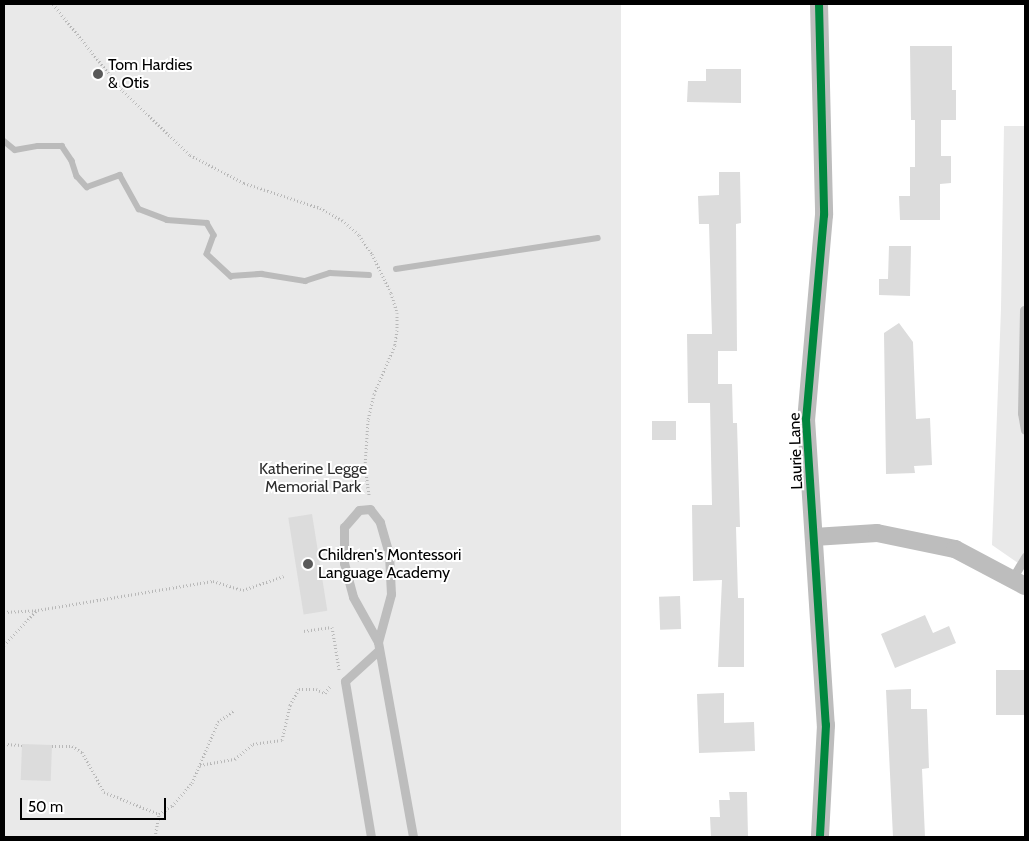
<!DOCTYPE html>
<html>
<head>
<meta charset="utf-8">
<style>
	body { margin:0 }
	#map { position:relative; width:1029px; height:841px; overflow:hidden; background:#fff; font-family:Cabin,sans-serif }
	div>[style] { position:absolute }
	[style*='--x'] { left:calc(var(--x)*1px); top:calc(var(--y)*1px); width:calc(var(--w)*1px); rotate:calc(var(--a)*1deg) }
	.green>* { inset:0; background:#e9e9e9; transform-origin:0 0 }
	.stream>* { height:5.5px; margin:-2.75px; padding:0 2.75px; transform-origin:2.75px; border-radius:2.75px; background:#bbb }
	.building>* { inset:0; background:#dcdcdc; transform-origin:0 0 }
	.path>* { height:3px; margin-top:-1.5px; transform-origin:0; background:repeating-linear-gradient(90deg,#b8b8b8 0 1px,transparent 0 3.5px) }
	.service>* { height:9px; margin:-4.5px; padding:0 4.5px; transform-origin:4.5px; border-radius:4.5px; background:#bdbdbd }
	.minor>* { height:18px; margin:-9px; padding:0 9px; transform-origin:9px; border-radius:9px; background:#bdbdbd }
	.cycleway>* { height:8px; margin:-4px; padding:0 4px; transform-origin:4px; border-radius:4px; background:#00873e }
	.dots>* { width:14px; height:14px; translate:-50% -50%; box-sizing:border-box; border:2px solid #fff; border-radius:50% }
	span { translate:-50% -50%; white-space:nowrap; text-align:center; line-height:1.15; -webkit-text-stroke:4px #fff; paint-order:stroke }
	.poi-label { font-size:16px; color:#000 }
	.left { translate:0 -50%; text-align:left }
	.street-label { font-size:16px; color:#000 }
	.park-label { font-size:16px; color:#2e2e2e }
	.frame { position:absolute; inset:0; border:5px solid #000; pointer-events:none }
	.scale { position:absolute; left:20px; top:798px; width:146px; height:22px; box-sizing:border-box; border:2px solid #000; border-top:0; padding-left:6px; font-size:15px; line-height:18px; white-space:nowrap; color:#000; -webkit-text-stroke:4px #fff; paint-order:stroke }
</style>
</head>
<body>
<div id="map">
	<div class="green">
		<div style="left:4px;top:4px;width:617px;height:833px"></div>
		<div style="clip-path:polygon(1004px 126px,1025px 126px,1025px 568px,992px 545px,1001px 309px)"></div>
	</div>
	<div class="stream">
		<div style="--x:4;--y:141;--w:14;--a:39"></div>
		<div style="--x:15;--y:150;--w:23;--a:-10"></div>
		<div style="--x:38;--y:146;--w:24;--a:0"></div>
		<div style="--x:62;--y:146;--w:18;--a:56"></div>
		<div style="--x:72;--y:161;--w:16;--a:72"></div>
		<div style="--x:77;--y:176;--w:15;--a:48"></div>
		<div style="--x:87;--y:187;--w:35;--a:-20"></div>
		<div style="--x:120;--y:175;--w:39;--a:61"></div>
		<div style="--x:139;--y:209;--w:30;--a:21"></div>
		<div style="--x:167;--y:220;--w:40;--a:4.3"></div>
		<div style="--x:207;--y:223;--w:14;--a:60"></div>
		<div style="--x:214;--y:235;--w:20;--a:110"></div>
		<div style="--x:207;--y:254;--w:33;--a:43"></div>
		<div style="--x:231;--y:276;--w:31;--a:-4"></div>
		<div style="--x:262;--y:274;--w:44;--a:9.2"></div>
		<div style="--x:305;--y:281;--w:26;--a:-18"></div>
		<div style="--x:330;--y:273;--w:39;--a:3"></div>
		<div style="--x:396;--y:269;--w:204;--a:-8.7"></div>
	</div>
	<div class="building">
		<div style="clip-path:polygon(910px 46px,952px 46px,952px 90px,956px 90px,956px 120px,941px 120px,941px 156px,951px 156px,951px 183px,940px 184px,940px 220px,900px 220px,899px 196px,910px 196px,910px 167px,915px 167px,915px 120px,911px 120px)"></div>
		<div style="clip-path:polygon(706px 69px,741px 69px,741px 103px,687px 102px,688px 81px,706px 81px)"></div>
		<div style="clip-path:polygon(719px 172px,740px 172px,741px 223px,736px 224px,737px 351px,718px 351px,718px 384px,732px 384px,733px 423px,737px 423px,740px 527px,736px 527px,738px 598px,744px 598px,744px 667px,718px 667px,722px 580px,693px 581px,692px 505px,712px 505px,710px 403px,688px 403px,687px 334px,712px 334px,709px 224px,699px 224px,698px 196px,719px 195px)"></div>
		<div style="clip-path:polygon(889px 246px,911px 246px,910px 296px,879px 295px,879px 279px,888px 279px)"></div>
		<div style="clip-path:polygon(899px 323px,913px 342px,916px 419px,930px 418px,932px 465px,914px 466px,915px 473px,886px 474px,884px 333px)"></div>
		<div style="left:652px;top:421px;width:24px;height:19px"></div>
		<div style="left:312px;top:514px;width:98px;height:24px;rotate:81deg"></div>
		<div style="left:680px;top:596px;width:33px;height:21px;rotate:88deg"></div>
		<div style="clip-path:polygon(925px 615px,933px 633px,949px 626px,956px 643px,895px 668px,881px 634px)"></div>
		<div style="left:1025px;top:670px;width:45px;height:29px;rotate:90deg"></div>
		<div style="clip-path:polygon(911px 689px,911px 709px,927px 709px,929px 768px,922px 769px,925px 837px,893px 837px,886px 690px)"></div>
		<div style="clip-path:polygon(724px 693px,724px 723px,754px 722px,755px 751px,699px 753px,697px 694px)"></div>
		<div style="left:22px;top:744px;width:30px;height:36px;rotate:2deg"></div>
		<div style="clip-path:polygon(729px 792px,747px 792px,748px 837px,711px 837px,710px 817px,720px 817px,719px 800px,730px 800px)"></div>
	</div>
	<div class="path">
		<div style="--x:53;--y:4;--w:112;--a:51.2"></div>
		<div style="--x:123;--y:91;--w:93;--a:43.7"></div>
		<div style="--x:190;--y:155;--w:61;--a:27.4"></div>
		<div style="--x:244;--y:183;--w:80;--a:18.2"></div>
		<div style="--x:320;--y:208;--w:25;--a:29"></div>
		<div style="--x:342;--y:220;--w:23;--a:41"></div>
		<div style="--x:359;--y:235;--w:23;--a:56"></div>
		<div style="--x:372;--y:254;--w:43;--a:64"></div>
		<div style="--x:391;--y:293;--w:21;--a:73"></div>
		<div style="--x:397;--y:313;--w:17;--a:90"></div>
		<div style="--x:397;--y:330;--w:15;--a:98"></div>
		<div style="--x:395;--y:345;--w:53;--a:113.2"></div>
		<div style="--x:374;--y:394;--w:27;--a:103"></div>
		<div style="--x:368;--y:420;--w:46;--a:93.7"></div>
		<div style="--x:365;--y:466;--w:30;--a:82"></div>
		<div style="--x:358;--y:560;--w:18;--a:-9"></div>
		<div style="--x:4;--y:612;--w:34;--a:-3"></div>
		<div style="--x:38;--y:610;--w:177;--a:-9.4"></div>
		<div style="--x:213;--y:581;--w:31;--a:17"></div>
		<div style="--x:243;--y:590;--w:43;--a:-18.9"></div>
		<div style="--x:304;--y:631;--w:28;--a:-8"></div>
		<div style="--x:332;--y:627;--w:43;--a:80.5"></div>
		<div style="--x:4;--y:645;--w:48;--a:-46.7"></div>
		<div style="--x:4;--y:744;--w:18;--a:3"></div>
		<div style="--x:52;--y:746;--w:20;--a:0"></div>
		<div style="--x:72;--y:746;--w:12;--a:31"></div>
		<div style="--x:82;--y:752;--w:46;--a:61.2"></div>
		<div style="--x:104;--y:792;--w:59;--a:21.8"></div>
		<div style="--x:200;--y:765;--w:36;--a:-10"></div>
		<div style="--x:235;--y:759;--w:23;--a:-40"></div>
		<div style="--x:253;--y:744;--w:29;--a:-8"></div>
		<div style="--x:282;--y:740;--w:36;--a:-77"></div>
		<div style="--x:290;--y:705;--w:18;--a:-61"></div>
		<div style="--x:299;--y:689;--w:17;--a:0"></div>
		<div style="--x:316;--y:689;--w:10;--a:24"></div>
		<div style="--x:325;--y:693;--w:10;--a:-53"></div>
		<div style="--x:155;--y:837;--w:23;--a:-80"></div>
		<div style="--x:159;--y:814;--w:15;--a:-32"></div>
		<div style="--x:172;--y:806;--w:30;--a:-49"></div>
		<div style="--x:192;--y:783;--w:66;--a:-66.9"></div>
		<div style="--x:218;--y:722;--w:19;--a:-36"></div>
	</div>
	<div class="service">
		<div style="--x:1024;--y:310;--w:103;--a:91.1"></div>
		<div style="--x:1022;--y:413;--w:17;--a:80"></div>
		<div style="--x:1012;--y:579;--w:26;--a:-59"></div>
		<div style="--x:378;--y:642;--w:50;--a:-74.8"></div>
		<div style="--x:391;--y:594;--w:40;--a:-92.9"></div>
		<div style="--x:389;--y:554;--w:33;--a:-106"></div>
		<div style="--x:380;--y:522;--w:16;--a:-128"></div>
		<div style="--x:370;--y:509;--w:11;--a:175"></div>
		<div style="--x:359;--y:510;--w:23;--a:131"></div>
		<div style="--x:344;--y:527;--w:36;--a:90"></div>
		<div style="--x:344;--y:563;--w:35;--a:75"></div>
		<div style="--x:353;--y:597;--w:51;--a:60.9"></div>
		<div style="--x:378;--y:642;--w:198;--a:79.8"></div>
		<div style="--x:371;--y:837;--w:158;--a:-99.5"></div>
		<div style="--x:345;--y:681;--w:46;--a:-42.4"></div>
	</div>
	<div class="minor">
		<div style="--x:819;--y:4;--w:211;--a:88.6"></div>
		<div style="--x:824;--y:215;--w:205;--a:95"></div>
		<div style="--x:806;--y:419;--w:307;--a:86.3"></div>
		<div style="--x:826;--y:725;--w:112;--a:93.1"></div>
		<div style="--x:814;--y:537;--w:63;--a:-3.6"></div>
		<div style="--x:877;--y:533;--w:80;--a:11.6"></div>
		<div style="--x:955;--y:549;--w:79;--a:27.9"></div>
	</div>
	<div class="cycleway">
		<div style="--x:819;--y:4;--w:211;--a:88.6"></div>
		<div style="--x:824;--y:215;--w:205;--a:95"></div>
		<div style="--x:806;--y:419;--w:307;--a:86.3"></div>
		<div style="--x:826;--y:725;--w:112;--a:93.1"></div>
	</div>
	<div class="dots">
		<div style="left:98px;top:74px;background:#595959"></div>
		<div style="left:308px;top:564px;background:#595959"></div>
	</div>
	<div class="poi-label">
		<span class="left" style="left:108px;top:74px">Tom Hardies<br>&amp; Otis</span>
		<span class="left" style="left:318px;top:564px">Children's Montessori<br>Language Academy</span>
	</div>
	<div class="street-label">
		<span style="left:796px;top:451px;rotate:-92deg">Laurie Lane</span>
	</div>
	<div class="park-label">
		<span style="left:313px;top:478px">Katherine Legge<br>Memorial Park</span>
	</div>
	<div class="frame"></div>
	<div class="scale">50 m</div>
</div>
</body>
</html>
